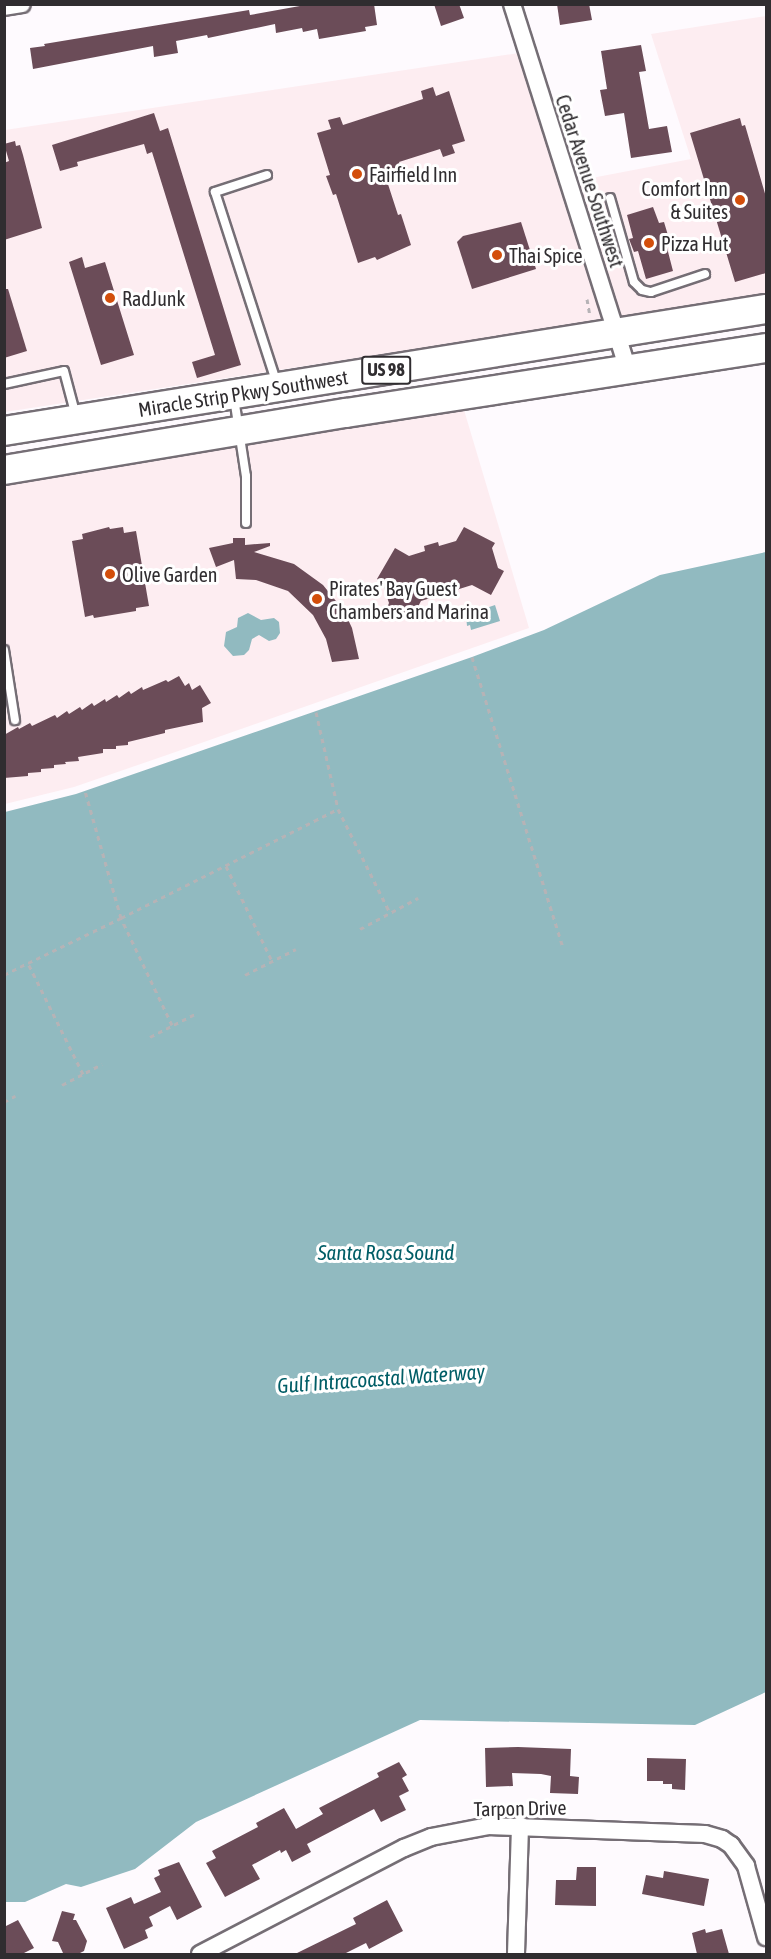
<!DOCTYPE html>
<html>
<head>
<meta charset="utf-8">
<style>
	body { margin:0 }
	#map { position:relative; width:771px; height:1959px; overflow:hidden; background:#fefafe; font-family:"Asap Condensed",sans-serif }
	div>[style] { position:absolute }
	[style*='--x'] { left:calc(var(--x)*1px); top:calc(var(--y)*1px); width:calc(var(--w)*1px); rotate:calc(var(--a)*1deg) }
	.commercial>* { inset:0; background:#fdedf1 }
	.water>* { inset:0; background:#91bac0 }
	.building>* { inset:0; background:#6b4c58 }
	.path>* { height:3px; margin-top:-1.5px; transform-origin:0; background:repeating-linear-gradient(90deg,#b6b3b6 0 4.5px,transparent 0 9px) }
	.roads { filter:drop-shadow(2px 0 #756e75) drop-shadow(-2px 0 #756e75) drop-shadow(0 2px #756e75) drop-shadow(0 -2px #756e75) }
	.service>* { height:8px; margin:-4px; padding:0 4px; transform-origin:4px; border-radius:4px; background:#fff }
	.minor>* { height:16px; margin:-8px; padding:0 8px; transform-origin:8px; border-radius:8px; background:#fff }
	.trunk>* { height:28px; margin:-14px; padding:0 14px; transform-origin:14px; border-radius:14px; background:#fff }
	.dots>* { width:16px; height:16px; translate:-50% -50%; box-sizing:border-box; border:3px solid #fff; border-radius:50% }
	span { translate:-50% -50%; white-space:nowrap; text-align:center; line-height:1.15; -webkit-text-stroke:6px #fff; paint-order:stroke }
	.shield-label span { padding:2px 4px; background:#fff; border:2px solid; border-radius:4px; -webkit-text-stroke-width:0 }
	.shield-label { font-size:18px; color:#302d30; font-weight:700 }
	.poi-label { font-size:20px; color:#302d30 }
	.left { translate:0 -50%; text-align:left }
	.right { translate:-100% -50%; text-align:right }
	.street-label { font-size:20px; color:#302d30 }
	.water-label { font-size:21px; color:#005d66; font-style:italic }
	.frame { position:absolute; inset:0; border:6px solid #302d30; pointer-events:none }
</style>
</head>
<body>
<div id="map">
	<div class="commercial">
		<div style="clip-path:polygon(766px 16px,766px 294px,620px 317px,576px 181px,691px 159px,651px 34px)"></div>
		<div style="clip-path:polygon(519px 53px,604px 320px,5px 412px,5px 130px)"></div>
		<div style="clip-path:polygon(464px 410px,529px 628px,164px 756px,74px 787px,5px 804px,5px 483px)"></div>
	</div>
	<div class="water">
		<div style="clip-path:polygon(766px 552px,766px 1692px,695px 1725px,420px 1720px,196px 1822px,135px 1869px,81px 1887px,66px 1884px,25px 1902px,5px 1902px,5px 812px,76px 794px,472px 657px,544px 630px,660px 575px)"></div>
		<div style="clip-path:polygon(495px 605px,500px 621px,471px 630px,470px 625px,467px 626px,466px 615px)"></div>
		<div style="clip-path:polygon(248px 613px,261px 620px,274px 618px,279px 622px,280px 633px,276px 639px,269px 641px,259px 635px,252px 639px,249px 650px,244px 655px,233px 656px,224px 646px,226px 632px,237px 627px,238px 618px)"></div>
	</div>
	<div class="building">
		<div style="clip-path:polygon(311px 4px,374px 4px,377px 25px,365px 27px,366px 31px,319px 39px,317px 29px,303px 32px,302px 28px,276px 33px,275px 24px,208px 38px,207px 35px,176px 41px,178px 53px,154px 57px,153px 46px,33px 69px,30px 48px,45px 46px,44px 44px,249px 10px,250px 15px)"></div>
		<div style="clip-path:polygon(434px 4px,459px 4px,464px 18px,441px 26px)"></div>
		<div style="clip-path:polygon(557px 4px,589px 4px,592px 20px,560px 25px)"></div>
		<div style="clip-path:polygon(641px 45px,646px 71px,639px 72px,649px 129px,667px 126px,672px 152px,631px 158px,624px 113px,605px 116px,600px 90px,607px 89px,601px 51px)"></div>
		<div style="clip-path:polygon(433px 87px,436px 96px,449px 91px,465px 141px,452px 145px,455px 153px,443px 157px,440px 149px,399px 162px,402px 170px,385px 175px,398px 215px,401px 214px,411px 245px,377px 260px,375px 257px,358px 263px,336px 194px,333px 195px,326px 176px,330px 175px,317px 133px,331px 129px,328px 120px,340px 117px,343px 125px,423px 99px,421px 91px)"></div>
		<div style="clip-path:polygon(154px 113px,160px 131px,168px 128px,241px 365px,197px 378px,192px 362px,215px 355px,152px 152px,147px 154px,144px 144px,77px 162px,78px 166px,60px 171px,52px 145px)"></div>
		<div style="clip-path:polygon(740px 118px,742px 126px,745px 125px,766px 197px,766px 273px,735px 282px,690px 133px)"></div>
		<div style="clip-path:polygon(15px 141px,16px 146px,20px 145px,23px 155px,42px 228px,4px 240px,4px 163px,9px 161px,4px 144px)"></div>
		<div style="clip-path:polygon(653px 207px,659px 223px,664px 222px,670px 242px,666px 244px,673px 271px,646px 279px,638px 251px,634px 252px,629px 239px,633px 238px,627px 215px)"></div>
		<div style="clip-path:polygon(521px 222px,536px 269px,472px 289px,457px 242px,463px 236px)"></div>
		<div style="clip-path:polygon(82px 257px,85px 268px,105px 262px,134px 355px,101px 365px,69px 262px)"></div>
		<div style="clip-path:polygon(4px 289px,8px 289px,27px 351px,4px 358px)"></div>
		<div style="clip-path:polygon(109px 527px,110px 529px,123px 527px,124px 533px,136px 531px,149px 606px,136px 608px,136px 611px,94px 618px,93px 615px,85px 617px,72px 541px,83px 539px,82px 534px)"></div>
		<div style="clip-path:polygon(464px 527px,495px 543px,492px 548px,498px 568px,504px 571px,491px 595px,472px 585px,421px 601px,411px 620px,387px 608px,389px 603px,382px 582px,377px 579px,395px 548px,409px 556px,425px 551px,424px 546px,438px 542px,439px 546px,456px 541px)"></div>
		<div style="clip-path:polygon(233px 538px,245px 538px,245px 545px,270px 543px,270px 546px,254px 552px,294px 564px,323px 585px,344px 611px,352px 628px,359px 659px,332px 662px,326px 639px,313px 615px,288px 591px,256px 580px,236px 579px,234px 560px,216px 567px,209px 548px,233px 543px)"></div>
		<div style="clip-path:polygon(179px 676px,185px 686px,189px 683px,192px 690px,200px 685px,211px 703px,202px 708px,203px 722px,165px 730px,165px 733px,128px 742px,128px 745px,116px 746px,116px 749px,103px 749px,103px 753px,78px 757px,79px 761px,65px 762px,66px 764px,54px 765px,54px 768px,41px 769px,41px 772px,28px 773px,28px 776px,4px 778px,4px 735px,18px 727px,19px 729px,30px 723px,32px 726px,55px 715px,57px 718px,67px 711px,69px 714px,80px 707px,82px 710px,92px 703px,94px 706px,105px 699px,106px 702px,117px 695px,119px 698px,129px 691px,131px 694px,142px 687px,143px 690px,166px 680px,168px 682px)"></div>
		<div style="clip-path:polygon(518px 1747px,571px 1749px,570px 1776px,579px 1777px,578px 1794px,550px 1793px,551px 1776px,541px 1774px,512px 1773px,513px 1786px,486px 1787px,485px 1748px)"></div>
		<div style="clip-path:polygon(647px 1758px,686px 1759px,685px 1790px,672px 1789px,672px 1784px,663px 1784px,663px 1781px,647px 1781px)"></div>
		<div style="clip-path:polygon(399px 1762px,407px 1775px,402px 1778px,409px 1791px,399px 1796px,406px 1810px,381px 1822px,374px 1809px,307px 1844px,311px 1852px,292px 1862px,286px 1850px,281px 1853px,280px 1850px,252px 1865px,260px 1879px,225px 1897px,206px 1863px,216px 1858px,212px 1851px,258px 1827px,256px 1823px,284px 1808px,296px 1829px,323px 1814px,319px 1808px,379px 1777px,377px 1773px)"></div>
		<div style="clip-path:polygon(179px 1862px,202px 1907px,177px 1920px,170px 1906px,149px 1917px,153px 1926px,145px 1930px,148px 1938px,124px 1949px,106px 1908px,131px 1897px,134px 1904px,161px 1892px,154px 1878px,160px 1875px,158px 1870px)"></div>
		<div style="clip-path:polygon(577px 1867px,596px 1867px,596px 1906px,555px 1905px,556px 1880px,576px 1880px)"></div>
		<div style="clip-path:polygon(664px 1871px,709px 1879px,704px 1906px,642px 1894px,646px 1875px,663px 1878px)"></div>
		<div style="clip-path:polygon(387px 1900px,403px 1931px,369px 1949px,366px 1943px,344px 1954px,295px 1954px,356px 1924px,353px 1918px)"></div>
		<div style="clip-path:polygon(62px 1911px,75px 1914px,73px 1920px,76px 1920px,87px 1941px,84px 1951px,78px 1954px,63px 1953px,58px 1942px,52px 1941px)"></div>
		<div style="clip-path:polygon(18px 1920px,34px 1948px,22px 1954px,4px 1954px,4px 1927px)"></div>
		<div style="clip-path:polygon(705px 1929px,706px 1933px,722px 1929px,729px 1954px,697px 1954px,692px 1933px)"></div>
	</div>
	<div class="path">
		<div style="--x:587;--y:299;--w:17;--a:80"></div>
		<div style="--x:472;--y:657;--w:302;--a:72.6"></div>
		<div style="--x:316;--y:712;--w:99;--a:77.2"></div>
		<div style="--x:338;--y:809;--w:116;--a:63.4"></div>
		<div style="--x:226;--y:866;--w:106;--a:64.2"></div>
		<div style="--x:360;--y:929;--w:66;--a:-28.1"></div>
		<div style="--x:4;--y:975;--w:27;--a:-27"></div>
		<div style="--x:245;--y:975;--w:57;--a:-27"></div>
		<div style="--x:172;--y:1025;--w:119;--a:-115.5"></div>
		<div style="--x:121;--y:918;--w:243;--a:-26.7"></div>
		<div style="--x:150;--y:1037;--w:51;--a:-27.1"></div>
		<div style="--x:83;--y:1074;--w:124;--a:-116.4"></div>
		<div style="--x:28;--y:963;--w:103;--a:-25.8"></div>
		<div style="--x:121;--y:918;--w:132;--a:-105.8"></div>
		<div style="--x:62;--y:1085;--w:45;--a:-27.7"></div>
		<div style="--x:4;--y:1102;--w:13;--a:-29"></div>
	</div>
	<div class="roads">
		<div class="service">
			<div style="--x:267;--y:175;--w:55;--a:161.9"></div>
			<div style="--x:215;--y:192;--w:202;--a:72.1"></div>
			<div style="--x:610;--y:198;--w:87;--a:74.1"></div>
			<div style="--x:634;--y:282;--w:11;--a:45"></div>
			<div style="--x:642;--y:290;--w:9;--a:13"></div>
			<div style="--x:651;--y:292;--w:57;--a:-18.4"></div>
			<div style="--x:4;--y:384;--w:61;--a:-12.2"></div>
			<div style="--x:64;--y:371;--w:47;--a:75.1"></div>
			<div style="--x:234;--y:398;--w:79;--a:81.3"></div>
			<div style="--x:246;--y:476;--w:47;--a:90"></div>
			<div style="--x:4;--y:650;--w:71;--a:81.1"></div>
		</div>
		<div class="minor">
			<div style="--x:512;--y:4;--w:384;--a:72.4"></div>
			<div style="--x:4;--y:7;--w:18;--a:-9"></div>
			<div style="--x:200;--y:1954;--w:230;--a:-27.5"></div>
			<div style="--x:404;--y:1848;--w:29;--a:-22"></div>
			<div style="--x:431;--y:1837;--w:58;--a:-10.9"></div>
			<div style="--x:488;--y:1826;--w:217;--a:2.1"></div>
			<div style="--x:705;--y:1834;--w:18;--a:16"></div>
			<div style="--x:722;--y:1839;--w:11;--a:34"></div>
			<div style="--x:731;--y:1845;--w:26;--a:54"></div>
			<div style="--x:746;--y:1866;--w:74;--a:74.3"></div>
			<div style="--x:516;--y:1954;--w:129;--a:-88.2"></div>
		</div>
		<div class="trunk">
			<div style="--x:4;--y:431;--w:772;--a:-9.1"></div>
			<div style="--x:4;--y:470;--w:347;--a:-9.5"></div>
			<div style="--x:346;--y:413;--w:425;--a:-8.8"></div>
		</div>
	</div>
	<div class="dots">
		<div style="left:357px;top:174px;background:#d34e0b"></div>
		<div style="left:740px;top:200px;background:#d34e0b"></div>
		<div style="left:649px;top:243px;background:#d34e0b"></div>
		<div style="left:497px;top:255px;background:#d34e0b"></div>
		<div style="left:110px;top:298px;background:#d34e0b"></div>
		<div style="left:110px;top:574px;background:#d34e0b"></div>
		<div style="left:317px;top:599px;background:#d34e0b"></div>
	</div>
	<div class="shield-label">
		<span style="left:386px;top:370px">US 98</span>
	</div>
	<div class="poi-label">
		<span class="left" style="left:369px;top:174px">Fairfield Inn</span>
		<span class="right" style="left:728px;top:200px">Comfort Inn<br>&amp; Suites</span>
		<span class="left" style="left:661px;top:243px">Pizza Hut</span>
		<span class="left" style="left:509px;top:255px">Thai Spice</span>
		<span class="left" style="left:122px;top:298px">RadJunk</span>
		<span class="left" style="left:122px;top:574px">Olive Garden</span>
		<span class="left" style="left:329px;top:600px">Pirates' Bay Guest<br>Chambers and Marina</span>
	</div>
	<div class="street-label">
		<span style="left:590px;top:181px;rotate:72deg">Cedar Avenue Southwest</span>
		<span style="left:243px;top:393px;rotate:-9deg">Miracle Strip Pkwy Southwest</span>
		<span style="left:520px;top:1808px;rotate:-1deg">Tarpon Drive</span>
	</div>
	<div class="water-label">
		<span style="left:386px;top:1252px">Santa Rosa Sound</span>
		<span style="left:381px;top:1378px;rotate:-4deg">Gulf Intracoastal Waterway</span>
	</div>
	<div class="frame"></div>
</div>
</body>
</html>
